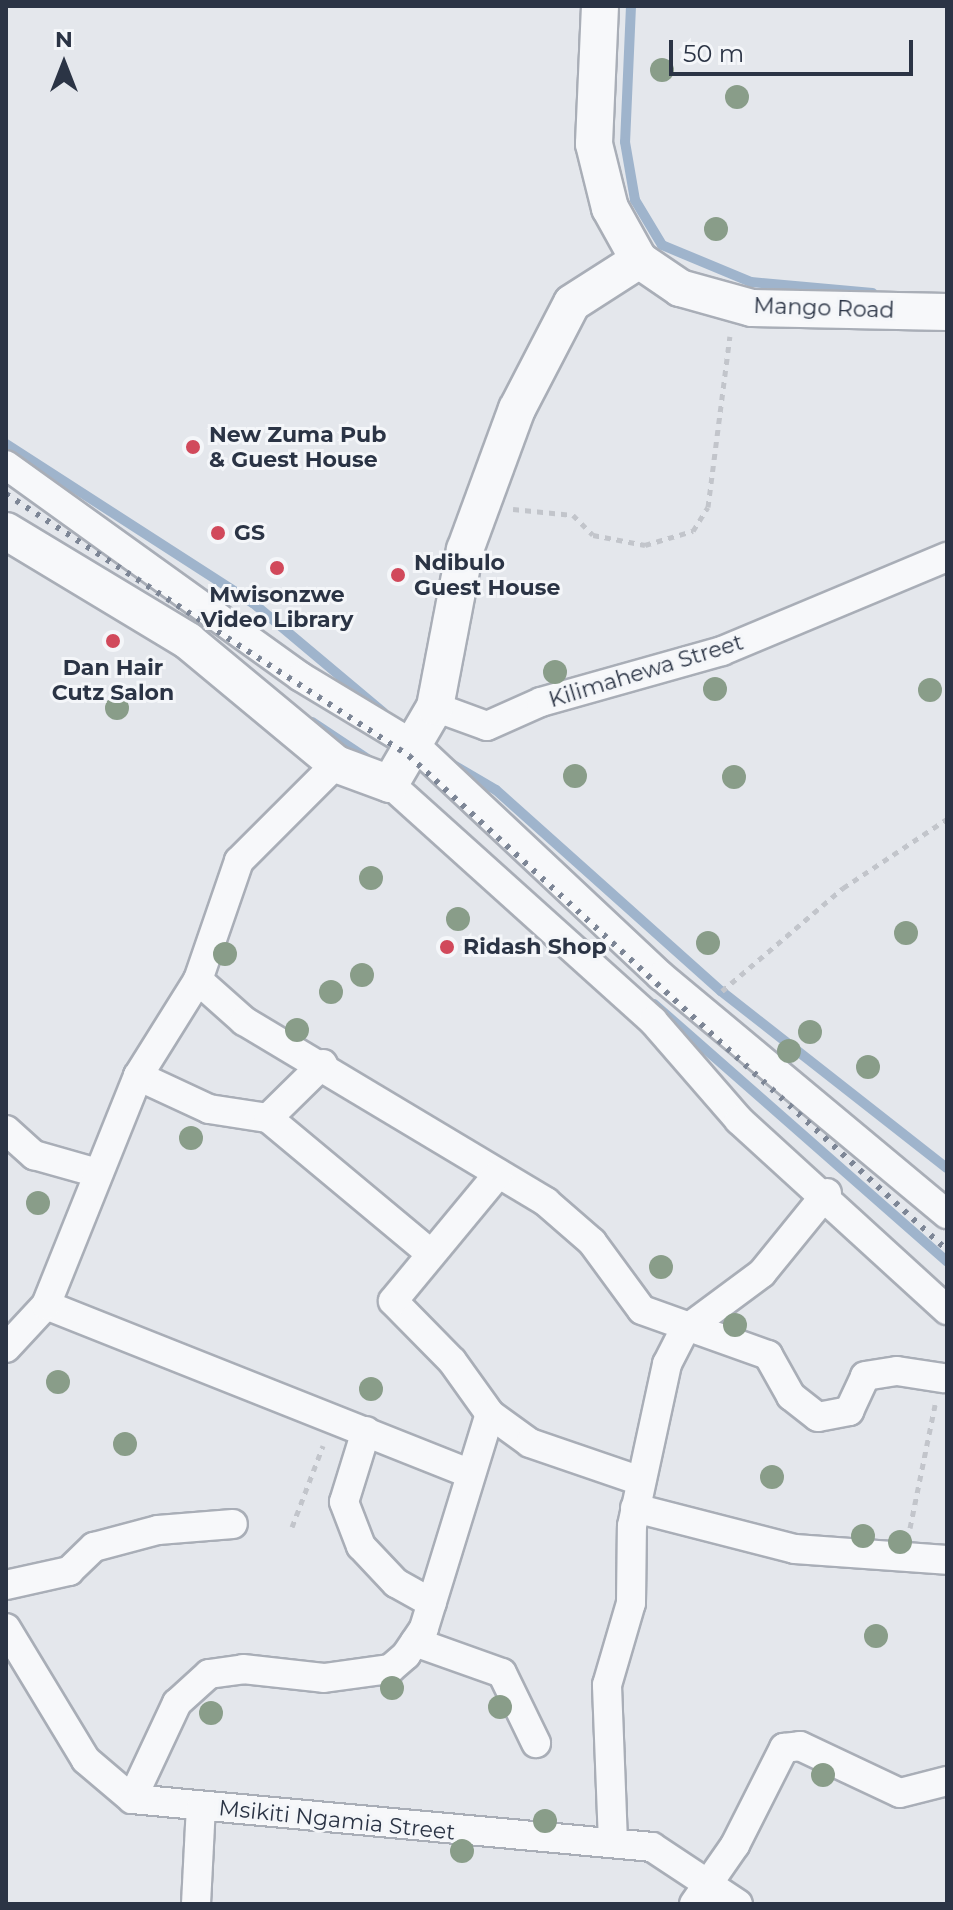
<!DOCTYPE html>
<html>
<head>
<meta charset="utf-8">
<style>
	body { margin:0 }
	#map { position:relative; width:953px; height:1910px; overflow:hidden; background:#e4e7ec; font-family:Montserrat,sans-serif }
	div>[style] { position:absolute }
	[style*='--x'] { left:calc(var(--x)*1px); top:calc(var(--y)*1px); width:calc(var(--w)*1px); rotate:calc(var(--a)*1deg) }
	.stream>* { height:10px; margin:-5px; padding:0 5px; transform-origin:5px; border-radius:5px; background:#9fb4cc }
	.path>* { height:5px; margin-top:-2.5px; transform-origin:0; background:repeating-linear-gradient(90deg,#c2c5cb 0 6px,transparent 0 12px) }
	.roads { filter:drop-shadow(2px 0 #a9aeb7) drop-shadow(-2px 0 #a9aeb7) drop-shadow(0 2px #a9aeb7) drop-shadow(0 -2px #a9aeb7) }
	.minor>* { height:28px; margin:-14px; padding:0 14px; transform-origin:14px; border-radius:14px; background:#f7f8fa }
	.tertiary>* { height:36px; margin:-18px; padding:0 18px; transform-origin:18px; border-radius:18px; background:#f7f8fa }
	.rail>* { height:6px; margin-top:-3px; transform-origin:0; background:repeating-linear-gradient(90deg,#7d8696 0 4px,transparent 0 12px) }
	.trees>* { width:24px; height:24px; margin:-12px; border-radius:50%; background:#899d89 }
	.dots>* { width:22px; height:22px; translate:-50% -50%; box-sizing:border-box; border:4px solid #f4f6f9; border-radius:50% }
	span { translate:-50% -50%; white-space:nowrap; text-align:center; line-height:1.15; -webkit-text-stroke:6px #f4f6f9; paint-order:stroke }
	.street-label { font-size:22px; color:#2b3445 }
	.poi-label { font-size:22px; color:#2b3445; font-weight:700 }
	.left { translate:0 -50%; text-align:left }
	.frame { position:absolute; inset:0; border:8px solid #2b3445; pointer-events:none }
	.north { position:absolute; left:24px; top:24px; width:80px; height:80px; -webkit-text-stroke:6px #f4f6f9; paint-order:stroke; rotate:0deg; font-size:22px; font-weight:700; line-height:32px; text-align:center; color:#2b3445 }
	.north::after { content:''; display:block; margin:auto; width:28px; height:36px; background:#2b3445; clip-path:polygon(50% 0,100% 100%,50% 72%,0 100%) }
	.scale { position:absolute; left:669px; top:40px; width:244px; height:36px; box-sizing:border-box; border:4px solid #2b3445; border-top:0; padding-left:10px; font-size:24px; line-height:28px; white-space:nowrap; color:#2b3445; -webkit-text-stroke:6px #f4f6f9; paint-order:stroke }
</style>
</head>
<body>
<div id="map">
	<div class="stream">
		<div style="--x:631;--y:6;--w:136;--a:92.5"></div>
		<div style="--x:625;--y:142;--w:59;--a:80.2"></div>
		<div style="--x:635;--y:200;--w:52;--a:59"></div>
		<div style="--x:662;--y:245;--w:96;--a:22.6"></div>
		<div style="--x:751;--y:282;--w:122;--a:5.2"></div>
		<div style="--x:6;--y:444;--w:294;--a:32.8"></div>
		<div style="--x:253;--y:603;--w:170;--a:40"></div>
		<div style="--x:312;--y:722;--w:69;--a:33.7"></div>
		<div style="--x:450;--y:763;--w:53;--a:30.4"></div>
		<div style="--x:496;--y:790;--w:302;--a:41.8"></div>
		<div style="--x:721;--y:991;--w:287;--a:38.1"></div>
		<div style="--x:654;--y:1004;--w:390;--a:41.3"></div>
	</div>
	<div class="path">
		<div style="--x:513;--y:509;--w:60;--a:5.7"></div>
		<div style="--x:573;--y:515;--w:28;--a:45"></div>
		<div style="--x:593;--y:535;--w:53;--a:10.9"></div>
		<div style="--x:645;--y:545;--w:50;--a:-16.3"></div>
		<div style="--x:693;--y:531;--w:28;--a:-58"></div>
		<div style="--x:708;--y:507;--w:172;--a:-82.7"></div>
		<div style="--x:722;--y:991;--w:159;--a:-40.4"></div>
		<div style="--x:843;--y:888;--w:125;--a:-33.6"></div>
		<div style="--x:292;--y:1527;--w:87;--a:-69.1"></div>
		<div style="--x:910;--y:1528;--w:126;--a:-78.5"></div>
	</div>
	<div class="roads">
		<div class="minor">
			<div style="--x:6;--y:465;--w:363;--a:35.7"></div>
			<div style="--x:301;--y:677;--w:135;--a:31.1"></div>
			<div style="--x:417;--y:747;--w:335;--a:43.2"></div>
			<div style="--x:661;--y:976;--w:372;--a:39.8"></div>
			<div style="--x:435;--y:707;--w:55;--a:20.1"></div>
			<div style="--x:487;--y:726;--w:59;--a:-24"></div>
			<div style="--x:541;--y:702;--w:188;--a:-15.7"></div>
			<div style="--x:722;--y:651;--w:244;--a:-22.7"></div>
			<div style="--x:390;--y:784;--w:354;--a:42"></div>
			<div style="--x:653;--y:1021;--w:131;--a:49"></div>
			<div style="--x:739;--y:1120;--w:282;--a:42.4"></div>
			<div style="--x:198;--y:980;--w:62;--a:41.7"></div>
			<div style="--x:244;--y:1021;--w:352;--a:30.9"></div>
			<div style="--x:546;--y:1202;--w:61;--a:41"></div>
			<div style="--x:592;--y:1242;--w:84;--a:53.7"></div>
			<div style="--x:642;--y:1310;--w:134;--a:19.7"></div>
			<div style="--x:768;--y:1355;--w:47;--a:60.7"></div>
			<div style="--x:791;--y:1396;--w:34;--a:38"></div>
			<div style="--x:818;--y:1417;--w:32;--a:-11"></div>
			<div style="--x:849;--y:1411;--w:38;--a:-65"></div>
			<div style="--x:865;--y:1376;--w:32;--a:-9"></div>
			<div style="--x:897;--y:1371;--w:47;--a:8.7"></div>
			<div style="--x:138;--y:1076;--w:78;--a:24.9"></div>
			<div style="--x:209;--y:1109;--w:60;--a:8.7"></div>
			<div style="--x:268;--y:1118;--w:212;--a:39.8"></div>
			<div style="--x:268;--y:1118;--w:77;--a:-44.5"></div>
			<div style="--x:6;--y:1130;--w:38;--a:42"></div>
			<div style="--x:34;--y:1155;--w:62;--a:15.8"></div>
			<div style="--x:46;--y:1305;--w:454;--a:21.7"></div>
			<div style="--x:6;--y:1348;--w:59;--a:-47.1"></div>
			<div style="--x:46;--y:1305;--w:247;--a:-68.1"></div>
			<div style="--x:138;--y:1076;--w:113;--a:-58"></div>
			<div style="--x:198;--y:980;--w:126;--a:-71"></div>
			<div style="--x:239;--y:861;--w:137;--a:-45"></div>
			<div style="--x:490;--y:1414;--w:65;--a:-125.6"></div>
			<div style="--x:452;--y:1361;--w:84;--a:-134.5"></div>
			<div style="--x:393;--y:1301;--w:165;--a:-50.4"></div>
			<div style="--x:366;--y:1431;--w:74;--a:107.2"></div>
			<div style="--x:344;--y:1502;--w:47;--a:68.9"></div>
			<div style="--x:361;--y:1546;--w:51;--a:46.6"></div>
			<div style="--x:396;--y:1583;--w:41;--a:29.1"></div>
			<div style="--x:635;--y:1508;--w:165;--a:14.4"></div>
			<div style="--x:795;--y:1549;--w:152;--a:4.1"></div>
			<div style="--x:6;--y:1585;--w:65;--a:-12.5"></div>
			<div style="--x:69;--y:1571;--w:35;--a:-44"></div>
			<div style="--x:94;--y:1547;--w:66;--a:-14.9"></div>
			<div style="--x:158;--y:1530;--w:75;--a:-4.6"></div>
			<div style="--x:6;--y:1628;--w:154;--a:58.8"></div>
			<div style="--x:86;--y:1760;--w:60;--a:40.3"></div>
			<div style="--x:132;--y:1799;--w:522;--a:5.27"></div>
			<div style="--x:652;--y:1847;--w:103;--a:33.5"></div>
			<div style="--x:415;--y:1642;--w:92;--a:19.6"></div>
			<div style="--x:502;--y:1673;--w:78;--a:64.1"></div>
			<div style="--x:132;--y:1799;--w:106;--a:-64.9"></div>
			<div style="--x:177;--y:1703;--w:43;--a:-42.2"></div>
			<div style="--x:209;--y:1674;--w:34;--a:-8"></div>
			<div style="--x:243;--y:1669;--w:81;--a:6.3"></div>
			<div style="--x:324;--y:1678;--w:67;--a:-7.8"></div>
			<div style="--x:390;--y:1669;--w:21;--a:-41"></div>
			<div style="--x:406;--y:1655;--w:32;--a:-56"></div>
			<div style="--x:424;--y:1628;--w:224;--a:-72.9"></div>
			<div style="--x:490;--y:1414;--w:49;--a:35.9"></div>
			<div style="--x:530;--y:1443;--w:117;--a:18.9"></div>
			<div style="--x:613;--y:1842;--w:157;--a:-92.2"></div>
			<div style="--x:607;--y:1685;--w:85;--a:-73.7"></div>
			<div style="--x:631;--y:1603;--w:77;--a:-89.3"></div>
			<div style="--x:632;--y:1526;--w:166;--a:-77.8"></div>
			<div style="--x:667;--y:1364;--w:37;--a:-63"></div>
			<div style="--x:684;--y:1331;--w:97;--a:-36.6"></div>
			<div style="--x:762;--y:1273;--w:103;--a:-50.9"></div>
			<div style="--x:196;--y:1904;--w:98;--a:-87.1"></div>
			<div style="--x:694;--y:1904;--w:72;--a:-55.2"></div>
			<div style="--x:735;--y:1845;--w:109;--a:-63.2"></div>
			<div style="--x:784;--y:1748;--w:16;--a:-7"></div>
			<div style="--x:800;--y:1746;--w:110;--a:25.2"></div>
			<div style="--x:900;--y:1793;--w:49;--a:-14.3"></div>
		</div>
		<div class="tertiary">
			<div style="--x:600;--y:6;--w:138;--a:92.5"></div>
			<div style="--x:594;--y:144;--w:66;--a:76"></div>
			<div style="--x:610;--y:208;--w:60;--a:60.9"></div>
			<div style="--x:639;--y:260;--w:50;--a:34.3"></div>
			<div style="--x:680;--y:288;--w:75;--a:15.5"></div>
			<div style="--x:752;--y:308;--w:195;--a:1.2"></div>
			<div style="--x:6;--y:531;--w:213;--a:31.1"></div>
			<div style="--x:188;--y:641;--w:192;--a:39.7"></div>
			<div style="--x:336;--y:764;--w:58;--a:20.3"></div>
			<div style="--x:390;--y:784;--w:89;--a:-59.7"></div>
			<div style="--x:435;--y:707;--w:160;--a:-79.2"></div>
			<div style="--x:465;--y:550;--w:150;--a:-69.8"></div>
			<div style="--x:517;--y:409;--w:119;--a:-62.6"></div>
			<div style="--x:572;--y:303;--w:80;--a:-32.7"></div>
		</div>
	</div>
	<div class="rail">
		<div style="--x:6;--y:494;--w:481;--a:33"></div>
		<div style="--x:409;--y:756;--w:730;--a:42.56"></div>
	</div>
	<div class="trees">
		<div style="left:662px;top:70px"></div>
		<div style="left:737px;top:97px"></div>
		<div style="left:716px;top:229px"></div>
		<div style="left:555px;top:672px"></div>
		<div style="left:715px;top:689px"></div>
		<div style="left:930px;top:690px"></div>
		<div style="left:117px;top:708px"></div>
		<div style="left:575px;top:776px"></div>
		<div style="left:734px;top:777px"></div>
		<div style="left:371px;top:878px"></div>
		<div style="left:458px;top:919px"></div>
		<div style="left:906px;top:933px"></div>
		<div style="left:708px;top:943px"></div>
		<div style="left:225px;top:954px"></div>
		<div style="left:362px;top:975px"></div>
		<div style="left:331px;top:992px"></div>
		<div style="left:297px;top:1030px"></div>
		<div style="left:810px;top:1032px"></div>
		<div style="left:789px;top:1051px"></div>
		<div style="left:868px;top:1067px"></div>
		<div style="left:191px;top:1138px"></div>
		<div style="left:38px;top:1203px"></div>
		<div style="left:661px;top:1267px"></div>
		<div style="left:735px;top:1325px"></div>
		<div style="left:58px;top:1382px"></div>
		<div style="left:371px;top:1389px"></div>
		<div style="left:125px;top:1444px"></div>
		<div style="left:772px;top:1477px"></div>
		<div style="left:863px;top:1536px"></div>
		<div style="left:900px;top:1542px"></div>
		<div style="left:876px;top:1636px"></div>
		<div style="left:392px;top:1688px"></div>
		<div style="left:500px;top:1707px"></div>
		<div style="left:211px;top:1713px"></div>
		<div style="left:823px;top:1775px"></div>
		<div style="left:545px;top:1821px"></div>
		<div style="left:462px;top:1851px"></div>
	</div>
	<div class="dots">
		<div style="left:193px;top:447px;background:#d1495b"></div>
		<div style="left:218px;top:533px;background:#d1495b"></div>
		<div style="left:277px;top:568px;background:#d1495b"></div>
		<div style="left:398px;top:575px;background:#d1495b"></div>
		<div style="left:113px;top:641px;background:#d1495b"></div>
		<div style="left:447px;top:947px;background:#d1495b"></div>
	</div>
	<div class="street-label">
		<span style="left:824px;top:308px;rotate:2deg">Mango Road</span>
		<span style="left:646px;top:671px;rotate:-17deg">Kilimahewa Street</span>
		<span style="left:337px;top:1820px;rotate:6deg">Msikiti Ngamia Street</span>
	</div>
	<div class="poi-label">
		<span class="left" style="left:209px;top:447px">New Zuma Pub<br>&amp; Guest House</span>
		<span class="left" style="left:234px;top:533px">GS</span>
		<span class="left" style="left:414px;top:575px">Ndibulo<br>Guest House</span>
		<span style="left:277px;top:607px">Mwisonzwe<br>Video Library</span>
		<span style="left:113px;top:680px">Dan Hair<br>Cutz Salon</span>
		<span class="left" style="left:463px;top:947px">Ridash Shop</span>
	</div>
	<div class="frame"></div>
	<div class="north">N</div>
	<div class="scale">50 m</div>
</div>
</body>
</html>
